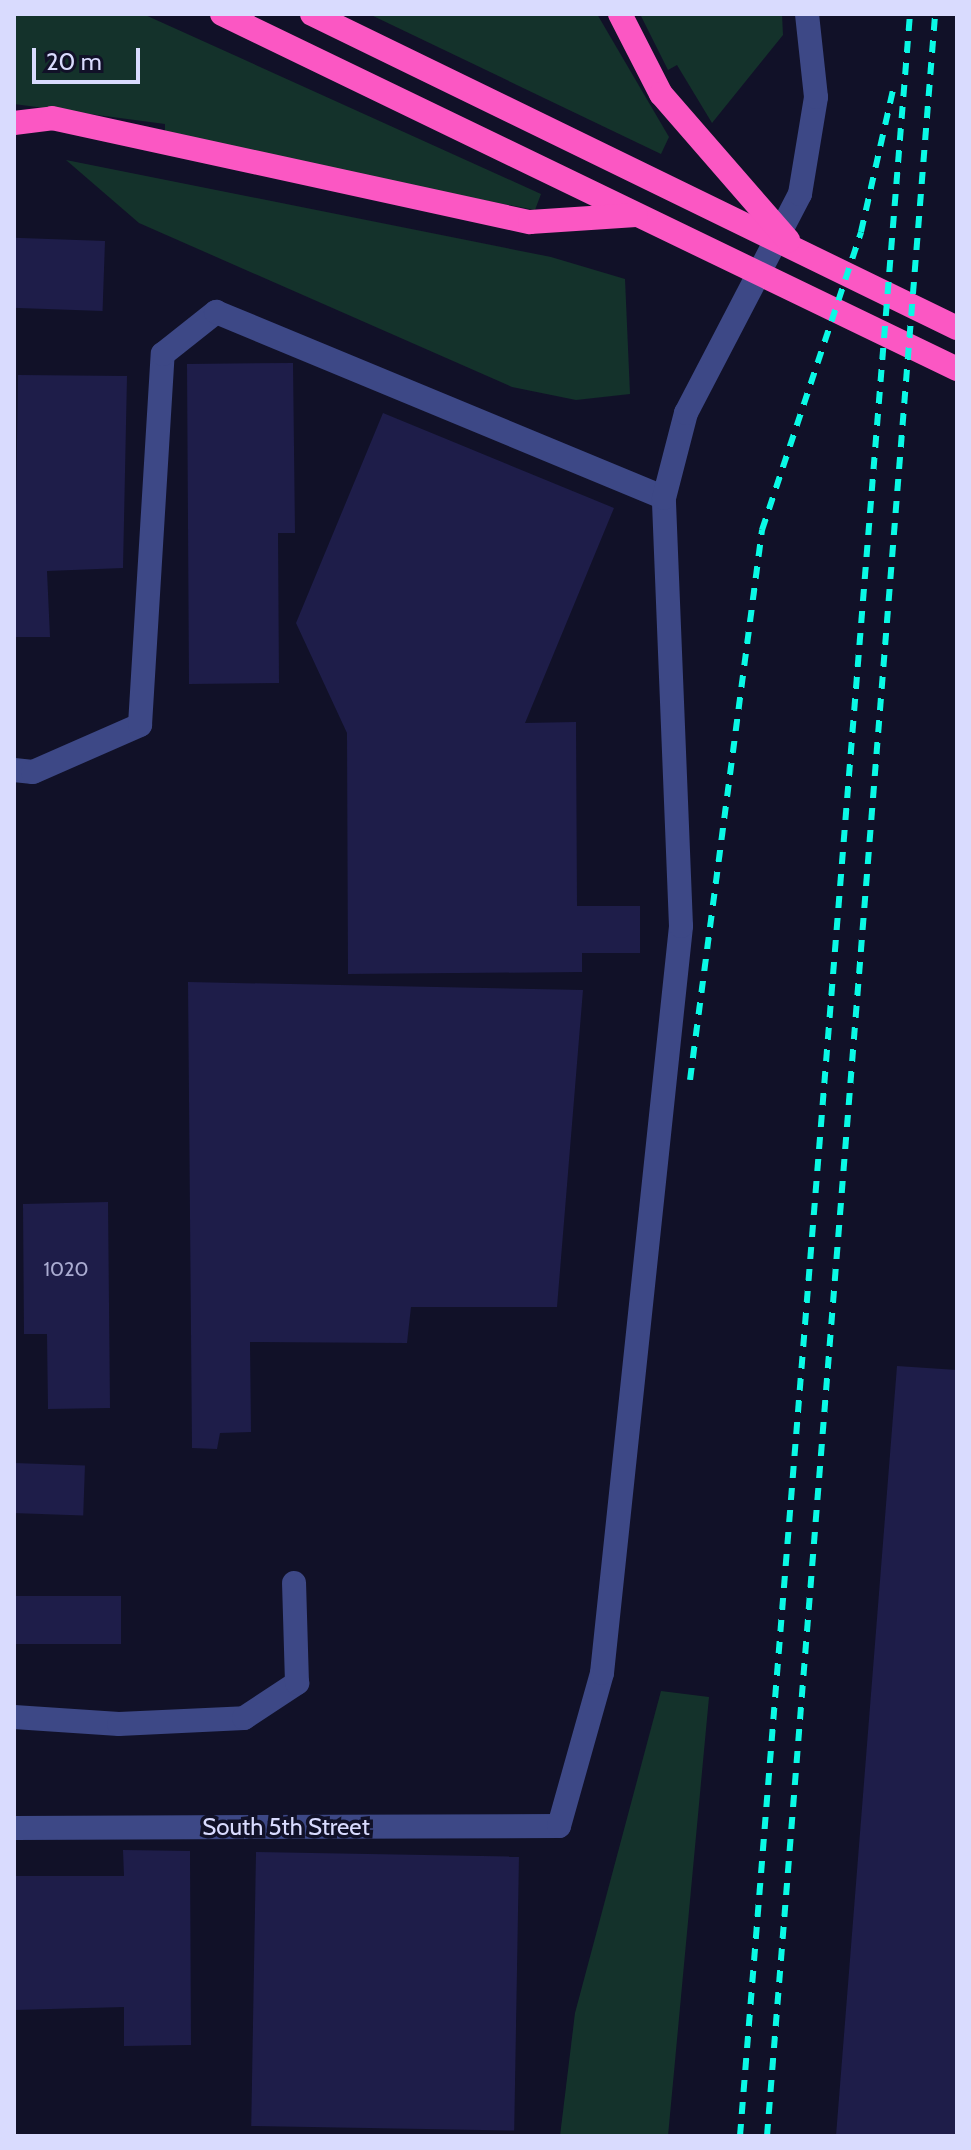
<!DOCTYPE html>
<html>
<head>
<meta charset="utf-8">
<style>
	body { margin:0 }
	#map { position:relative; width:971px; height:2150px; overflow:hidden; background:#111128; font-family:Cabin,sans-serif }
	div>[style] { position:absolute }
	[style*='--x'] { left:calc(var(--x)*1px); top:calc(var(--y)*1px); width:calc(var(--w)*1px); rotate:calc(var(--a)*1deg) }
	.green>* { inset:0; background:#14322b }
	.building>* { inset:0; background:#1e1d49; transform-origin:0 0 }
	.minor>* { height:24px; margin:-12px; padding:0 12px; transform-origin:12px; border-radius:12px; background:#3d4886 }
	.highway>* { height:24px; margin:-12px; padding:0 12px; transform-origin:12px; border-radius:12px; background:#fb57c3 }
	.rail>* { height:6px; margin-top:-3px; transform-origin:0; background:repeating-linear-gradient(90deg,#0af9e5 0 12px,transparent 0 22px) }
	span { translate:-50% -50%; white-space:nowrap; text-align:center; line-height:1.15; -webkit-text-stroke:7px #111128; paint-order:stroke }
	.number-label { font-size:20px; color:#aaacd1 }
	.number-label span { -webkit-text-stroke-width:0 }
	.street-label { font-size:24px; color:#d9dbfe }
	.frame { position:absolute; inset:0; border:16px solid #d9dbfe; pointer-events:none }
	.scale { position:absolute; left:32px; top:48px; width:108px; height:36px; box-sizing:border-box; border:4px solid #d9dbfe; border-top:0; padding-left:10px; font-size:24px; line-height:28px; white-space:nowrap; color:#d9dbfe; -webkit-text-stroke:6px #111128; paint-order:stroke }
</style>
</head>
<body>
<div id="map">
	<div class="green">
		<div style="clip-path:polygon(14px 14px,143px 14px,541px 194px,535px 210px,165px 138px,165px 124px,14px 104px)"></div>
		<div style="clip-path:polygon(369px 14px,597px 14px,669px 137px,661px 154px)"></div>
		<div style="clip-path:polygon(640px 14px,782px 14px,783px 35px,712px 123px,677px 65px,668px 70px)"></div>
		<div style="clip-path:polygon(66px 160px,551px 257px,625px 279px,630px 394px,576px 400px,512px 387px,139px 223px)"></div>
		<div style="clip-path:polygon(661px 1691px,709px 1697px,668px 2136px,560px 2136px,575px 2013px)"></div>
	</div>
	<div class="building">
		<div style="left:105px;top:241px;width:70px;height:91px;rotate:92deg"></div>
		<div style="clip-path:polygon(293px 363px,295px 533px,278px 533px,279px 683px,189px 684px,187px 364px)"></div>
		<div style="clip-path:polygon(18px 375px,127px 376px,123px 568px,47px 571px,50px 637px,14px 637px)"></div>
		<div style="clip-path:polygon(383px 413px,614px 508px,525px 723px,576px 722px,577px 906px,640px 906px,640px 953px,582px 953px,582px 972px,348px 974px,347px 733px,296px 623px)"></div>
		<div style="clip-path:polygon(188px 982px,583px 990px,557px 1307px,411px 1307px,407px 1343px,250px 1342px,251px 1432px,220px 1433px,217px 1449px,192px 1448px)"></div>
		<div style="clip-path:polygon(108px 1202px,110px 1408px,48px 1409px,47px 1334px,24px 1334px,23px 1204px)"></div>
		<div style="clip-path:polygon(897px 1366px,957px 1370px,957px 2136px,836px 2136px)"></div>
		<div style="left:14px;top:1463px;width:71px;height:50px;rotate:2deg"></div>
		<div style="left:121px;top:1596px;width:48px;height:107px;rotate:90deg"></div>
		<div style="clip-path:polygon(123px 1850px,190px 1851px,191px 2045px,124px 2046px,124px 2007px,14px 2010px,14px 1876px,124px 1876px)"></div>
		<div style="left:256px;top:1852px;width:263px;height:274px;rotate:1deg"></div>
	</div>
	<div class="minor">
		<div style="--x:14;--y:770;--w:19;--a:6"></div>
		<div style="--x:33;--y:772;--w:117;--a:-23.7"></div>
		<div style="--x:140;--y:725;--w:372;--a:-86.5"></div>
		<div style="--x:163;--y:354;--w:68;--a:-38.4"></div>
		<div style="--x:216;--y:312;--w:485;--a:22.5"></div>
		<div style="--x:14;--y:1717;--w:105;--a:3.8"></div>
		<div style="--x:119;--y:1724;--w:125;--a:-2.7"></div>
		<div style="--x:244;--y:1718;--w:64;--a:-33.4"></div>
		<div style="--x:297;--y:1683;--w:100;--a:-91.7"></div>
		<div style="--x:14;--y:1828;--w:545;--a:-0.21"></div>
		<div style="--x:559;--y:1826;--w:159;--a:-74.3"></div>
		<div style="--x:602;--y:1673;--w:751;--a:-83.96"></div>
		<div style="--x:681;--y:926;--w:428;--a:-92.3"></div>
		<div style="--x:664;--y:498;--w:88;--a:-75.5"></div>
		<div style="--x:686;--y:413;--w:247;--a:-62.5"></div>
		<div style="--x:800;--y:194;--w:98;--a:-80.6"></div>
		<div style="--x:816;--y:97;--w:83;--a:-96.2"></div>
	</div>
	<div class="highway">
		<div style="--x:222;--y:14;--w:816;--a:25.78"></div>
		<div style="--x:312;--y:14;--w:717;--a:25.96"></div>
		<div style="--x:620;--y:14;--w:90;--a:62.9"></div>
		<div style="--x:661;--y:94;--w:194;--a:49"></div>
		<div style="--x:14;--y:123;--w:38;--a:-7"></div>
		<div style="--x:52;--y:118;--w:489;--a:12.3"></div>
		<div style="--x:530;--y:222;--w:106;--a:-3.8"></div>
	</div>
	<div class="rail">
		<div style="--x:690;--y:1080;--w:555;--a:-82.54"></div>
		<div style="--x:762;--y:530;--w:314;--a:-71.6"></div>
		<div style="--x:861;--y:232;--w:151;--a:-77.3"></div>
		<div style="--x:740;--y:2136;--w:2129;--a:-85.42"></div>
		<div style="--x:767;--y:2136;--w:2129;--a:-85.47"></div>
	</div>
	<div class="number-label">
		<span style="left:66px;top:1269px">1020</span>
	</div>
	<div class="street-label">
		<span style="left:286px;top:1827px">South 5th Street</span>
	</div>
	<div class="frame"></div>
	<div class="scale">20 m</div>
</div>
</body>
</html>
